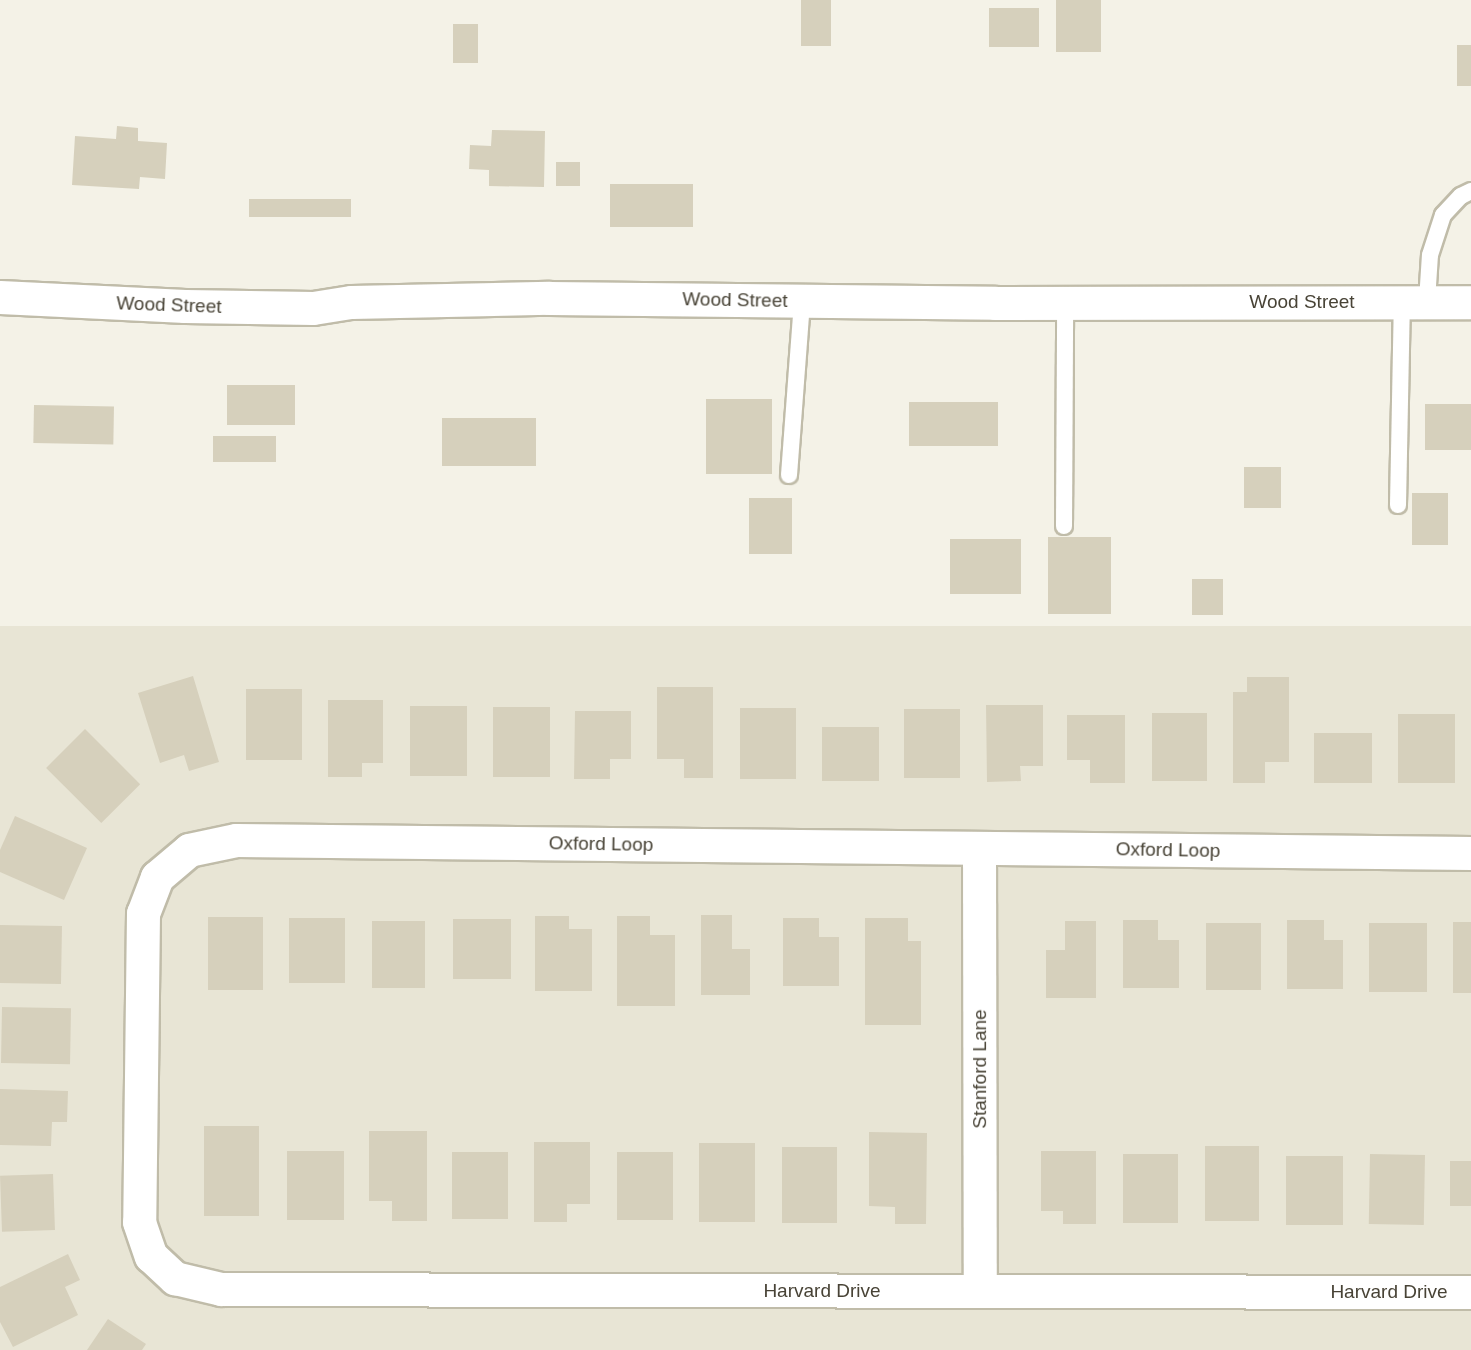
<!DOCTYPE html>
<html>
<head>
<meta charset="utf-8">
<style>
	body { margin:0 }
	#map { position:relative; width:1471px; height:1350px; overflow:hidden; background:#f4f2e7; font-family:Helvetica,sans-serif }
	div>[style] { position:absolute }
	[style*='--x'] { left:calc(var(--x)*1px); top:calc(var(--y)*1px); width:calc(var(--w)*1px); rotate:calc(var(--a)*1deg) }
	.residential>* { inset:0; background:#e8e5d5; transform-origin:0 0 }
	.building>* { inset:0; background:#d6d0bc; transform-origin:0 0 }
	.roads { filter:drop-shadow(2px 0 #c0bca9) drop-shadow(-2px 0 #c0bca9) drop-shadow(0 2px #c0bca9) drop-shadow(0 -2px #c0bca9) }
	.service>* { height:16px; margin:-8px; padding:0 8px; transform-origin:8px; border-radius:8px; background:#fff }
	.minor>* { height:33px; margin:-16.5px; padding:0 16.5px; transform-origin:16.5px; border-radius:16.5px; background:#fff }
	span { translate:-50% -50%; white-space:nowrap; text-align:center; line-height:1.15; -webkit-text-stroke:5px #fff; paint-order:stroke }
	.street-label { font-size:19px; color:#484336 }
</style>
</head>
<body>
<div id="map">
	<div class="residential">
		<div style="left:1471px;top:626px;width:724px;height:1471px;rotate:90deg"></div>
	</div>
	<div class="building">
		<div style="left:801px;top:0;width:30px;height:46px"></div>
		<div style="left:1056px;top:0;width:45px;height:52px"></div>
		<div style="left:989px;top:8px;width:50px;height:39px"></div>
		<div style="left:453px;top:24px;width:25px;height:39px"></div>
		<div style="left:1457px;top:45px;width:14px;height:41px"></div>
		<div style="clip-path:polygon(117px 126px,138px 128px,138px 141px,167px 143px,165px 179px,140px 177px,139px 189px,72px 185px,75px 136px,116px 139px)"></div>
		<div style="clip-path:polygon(492px 130px,545px 131px,544px 187px,489px 186px,489px 170px,469px 169px,470px 145px,491px 146px)"></div>
		<div style="left:580px;top:162px;width:24px;height:24px;rotate:90deg"></div>
		<div style="left:693px;top:184px;width:43px;height:83px;rotate:90deg"></div>
		<div style="left:249px;top:199px;width:102px;height:18px"></div>
		<div style="left:227px;top:385px;width:68px;height:40px"></div>
		<div style="left:706px;top:399px;width:66px;height:75px"></div>
		<div style="left:909px;top:402px;width:89px;height:44px"></div>
		<div style="left:1425px;top:404px;width:46px;height:46px"></div>
		<div style="left:34px;top:405px;width:80px;height:38px;rotate:1deg"></div>
		<div style="left:442px;top:418px;width:94px;height:48px"></div>
		<div style="left:213px;top:436px;width:63px;height:26px"></div>
		<div style="left:1244px;top:467px;width:37px;height:41px"></div>
		<div style="left:1412px;top:493px;width:36px;height:52px"></div>
		<div style="left:749px;top:498px;width:43px;height:56px"></div>
		<div style="left:1048px;top:537px;width:63px;height:77px"></div>
		<div style="left:950px;top:539px;width:71px;height:55px"></div>
		<div style="left:1192px;top:579px;width:31px;height:36px"></div>
		<div style="clip-path:polygon(193px 676px,219px 762px,189px 771px,184px 755px,160px 763px,138px 693px)"></div>
		<div style="clip-path:polygon(1247px 677px,1289px 677px,1289px 762px,1265px 762px,1265px 783px,1233px 783px,1233px 692px,1247px 692px)"></div>
		<div style="clip-path:polygon(657px 687px,713px 687px,713px 778px,684px 778px,684px 759px,657px 759px)"></div>
		<div style="left:246px;top:689px;width:56px;height:71px"></div>
		<div style="clip-path:polygon(328px 700px,383px 700px,383px 763px,362px 763px,362px 777px,328px 777px)"></div>
		<div style="clip-path:polygon(986px 705px,1043px 705px,1043px 766px,1020px 766px,1021px 781px,987px 782px)"></div>
		<div style="left:410px;top:706px;width:57px;height:70px"></div>
		<div style="left:493px;top:707px;width:57px;height:70px"></div>
		<div style="left:740px;top:708px;width:56px;height:71px"></div>
		<div style="left:904px;top:709px;width:56px;height:69px"></div>
		<div style="clip-path:polygon(575px 711px,631px 711px,631px 759px,610px 759px,610px 779px,574px 779px)"></div>
		<div style="left:1152px;top:713px;width:55px;height:68px"></div>
		<div style="left:1398px;top:714px;width:57px;height:69px"></div>
		<div style="clip-path:polygon(1067px 715px,1125px 715px,1125px 783px,1090px 783px,1090px 760px,1067px 760px)"></div>
		<div style="left:822px;top:727px;width:57px;height:54px"></div>
		<div style="left:85px;top:729px;width:78px;height:55px;rotate:45deg"></div>
		<div style="left:1314px;top:733px;width:58px;height:50px"></div>
		<div style="clip-path:polygon(15px 816px,87px 848px,64px 900px,0 872px,0 850px)"></div>
		<div style="clip-path:polygon(701px 915px,732px 915px,732px 949px,750px 949px,750px 995px,701px 995px)"></div>
		<div style="clip-path:polygon(535px 916px,569px 916px,569px 929px,592px 929px,592px 991px,535px 991px)"></div>
		<div style="clip-path:polygon(617px 916px,650px 916px,650px 935px,675px 935px,675px 1006px,617px 1006px)"></div>
		<div style="left:208px;top:917px;width:55px;height:73px"></div>
		<div style="left:289px;top:918px;width:56px;height:65px"></div>
		<div style="clip-path:polygon(783px 918px,819px 918px,819px 937px,839px 937px,839px 986px,783px 986px)"></div>
		<div style="clip-path:polygon(865px 918px,908px 918px,908px 941px,921px 941px,921px 1025px,865px 1025px)"></div>
		<div style="left:453px;top:919px;width:58px;height:60px"></div>
		<div style="clip-path:polygon(1123px 920px,1158px 920px,1158px 940px,1179px 940px,1179px 988px,1123px 988px)"></div>
		<div style="clip-path:polygon(1287px 920px,1324px 920px,1324px 940px,1343px 940px,1343px 989px,1287px 989px)"></div>
		<div style="left:372px;top:921px;width:53px;height:67px"></div>
		<div style="clip-path:polygon(1065px 921px,1096px 921px,1096px 998px,1046px 998px,1046px 950px,1065px 950px)"></div>
		<div style="left:1453px;top:922px;width:18px;height:71px"></div>
		<div style="left:1206px;top:923px;width:55px;height:67px"></div>
		<div style="left:1369px;top:923px;width:58px;height:69px"></div>
		<div style="left:0;top:925px;width:62px;height:58px;rotate:1deg"></div>
		<div style="left:2px;top:1007px;width:69px;height:56px;rotate:1deg"></div>
		<div style="clip-path:polygon(0 1089px,68px 1091px,67px 1122px,52px 1122px,51px 1146px,0 1145px)"></div>
		<div style="left:204px;top:1126px;width:55px;height:90px"></div>
		<div style="clip-path:polygon(369px 1131px,427px 1131px,427px 1221px,392px 1221px,392px 1201px,369px 1201px)"></div>
		<div style="clip-path:polygon(869px 1132px,927px 1133px,926px 1224px,895px 1224px,895px 1207px,869px 1206px)"></div>
		<div style="clip-path:polygon(534px 1142px,590px 1142px,590px 1204px,567px 1204px,567px 1222px,534px 1222px)"></div>
		<div style="left:699px;top:1143px;width:56px;height:79px"></div>
		<div style="left:1205px;top:1146px;width:54px;height:75px"></div>
		<div style="left:782px;top:1147px;width:55px;height:76px"></div>
		<div style="left:287px;top:1151px;width:57px;height:69px"></div>
		<div style="clip-path:polygon(1041px 1151px,1096px 1151px,1096px 1224px,1063px 1224px,1063px 1211px,1041px 1211px)"></div>
		<div style="left:452px;top:1152px;width:56px;height:67px"></div>
		<div style="left:617px;top:1152px;width:56px;height:68px"></div>
		<div style="left:1123px;top:1154px;width:55px;height:69px"></div>
		<div style="left:1370px;top:1154px;width:55px;height:70px;rotate:1deg"></div>
		<div style="left:1286px;top:1156px;width:57px;height:69px"></div>
		<div style="left:1450px;top:1161px;width:21px;height:45px"></div>
		<div style="left:53px;top:1174px;width:56px;height:53px;rotate:88deg"></div>
		<div style="clip-path:polygon(68px 1254px,80px 1280px,65px 1287px,78px 1315px,13px 1347px,0 1322px,0 1287px)"></div>
		<div style="clip-path:polygon(108px 1319px,146px 1344px,142px 1350px,87px 1350px)"></div>
	</div>
	<div class="roads">
		<div class="service">
			<div style="--x:1427;--y:301;--w:46;--a:-86.3"></div>
			<div style="--x:1430;--y:255;--w:42;--a:-72"></div>
			<div style="--x:1443;--y:215;--w:26;--a:-47"></div>
			<div style="--x:1461;--y:196;--w:11;--a:-27"></div>
			<div style="--x:789;--y:475;--w:174;--a:-85.7"></div>
			<div style="--x:1398;--y:505;--w:204;--a:-88.9"></div>
			<div style="--x:1064;--y:526;--w:223;--a:-89.7"></div>
		</div>
		<div class="minor">
			<div style="--x:0;--y:297;--w:185;--a:2.8"></div>
			<div style="--x:185;--y:306;--w:128;--a:0.9"></div>
			<div style="--x:313;--y:308;--w:38;--a:-9"></div>
			<div style="--x:351;--y:302;--w:198;--a:-1.2"></div>
			<div style="--x:549;--y:298;--w:446;--a:0.6"></div>
			<div style="--x:995;--y:303;--w:476;--a:-0.1"></div>
			<div style="--x:979;--y:848;--w:443;--a:89.9"></div>
			<div style="--x:1471;--y:853;--w:1235;--a:-179.4"></div>
			<div style="--x:236;--y:840;--w:48;--a:168"></div>
			<div style="--x:189;--y:850;--w:42;--a:139.8"></div>
			<div style="--x:157;--y:877;--w:39;--a:111"></div>
			<div style="--x:143;--y:913;--w:309;--a:90.7"></div>
			<div style="--x:139;--y:1222;--w:36;--a:71"></div>
			<div style="--x:151;--y:1256;--w:33;--a:43"></div>
			<div style="--x:175;--y:1278;--w:47;--a:13.4"></div>
			<div style="--x:221;--y:1289;--w:1250;--a:0.14"></div>
		</div>
	</div>
	<div class="street-label">
		<span style="left:735px;top:300px;rotate:1deg">Wood Street</span>
		<span style="left:1302px;top:302px">Wood Street</span>
		<span style="left:169px;top:305px;rotate:2deg">Wood Street</span>
		<span style="left:601px;top:844px;rotate:1deg">Oxford Loop</span>
		<span style="left:1168px;top:850px;rotate:1deg">Oxford Loop</span>
		<span style="left:980px;top:1069px;rotate:-90deg">Stanford Lane</span>
		<span style="left:822px;top:1291px">Harvard Drive</span>
		<span style="left:1389px;top:1292px">Harvard Drive</span>
	</div>
</div>
</body>
</html>
